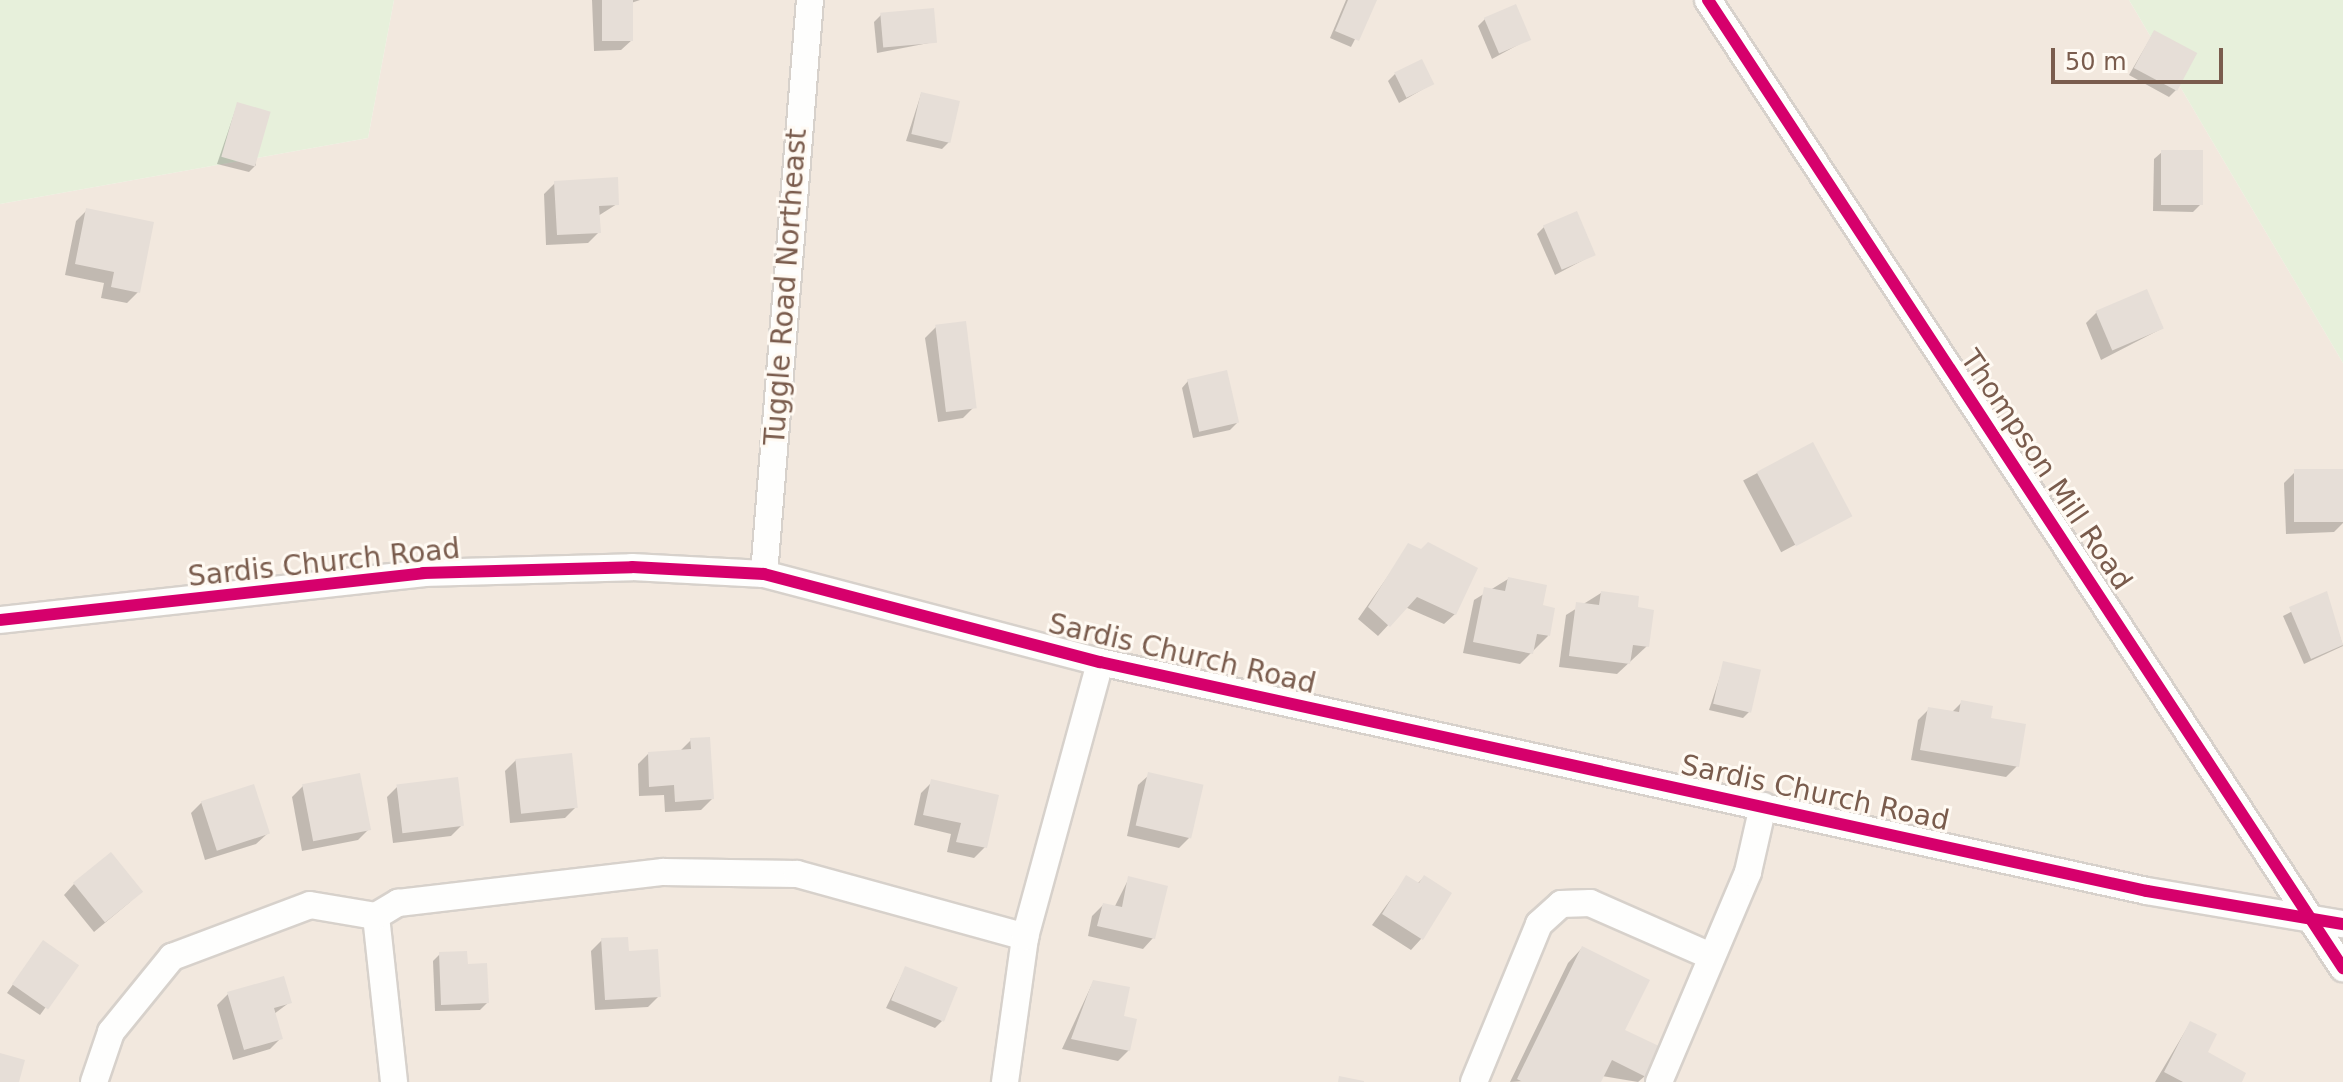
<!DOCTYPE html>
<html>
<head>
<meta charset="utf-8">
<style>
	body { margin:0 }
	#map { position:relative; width:2343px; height:1082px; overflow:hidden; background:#f9f5f0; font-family:"DejaVu Sans",sans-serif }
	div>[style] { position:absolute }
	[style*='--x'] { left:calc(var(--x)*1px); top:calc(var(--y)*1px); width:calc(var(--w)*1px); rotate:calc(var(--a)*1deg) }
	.residential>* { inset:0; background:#f2e8de }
	.green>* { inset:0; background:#e7f0db }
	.shadow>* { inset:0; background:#0003; transform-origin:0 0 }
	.building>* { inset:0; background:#e6ded7; transform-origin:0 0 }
	.roads { filter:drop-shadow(2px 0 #d7d1cb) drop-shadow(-2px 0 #d7d1cb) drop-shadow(0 2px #d7d1cb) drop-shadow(0 -2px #d7d1cb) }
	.minor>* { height:26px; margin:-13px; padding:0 13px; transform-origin:13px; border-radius:13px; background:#fefefd }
	.cycleway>* { height:12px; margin:-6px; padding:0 6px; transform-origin:6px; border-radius:6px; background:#d6006c }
	span { translate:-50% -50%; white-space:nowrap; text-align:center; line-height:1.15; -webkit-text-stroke:6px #fffaf3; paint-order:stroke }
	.street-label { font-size:28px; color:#7a5c4d }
	.scale { position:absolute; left:2051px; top:48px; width:172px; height:36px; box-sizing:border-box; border:4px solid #7a5c4d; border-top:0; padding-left:10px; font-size:24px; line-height:28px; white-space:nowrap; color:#7a5c4d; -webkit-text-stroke:6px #fffaf3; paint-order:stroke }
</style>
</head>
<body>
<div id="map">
	<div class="residential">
		<div style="clip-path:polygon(394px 0,2129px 0,2343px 363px,2343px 1082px,0 1082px,0 204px,368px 138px)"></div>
	</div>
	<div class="green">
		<div style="clip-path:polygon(0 0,394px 0,368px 138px,0 204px)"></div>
		<div style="clip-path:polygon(2129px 0,2343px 0,2343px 363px)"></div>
	</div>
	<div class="shadow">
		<div style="clip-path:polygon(592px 0,640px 0,631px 3px,632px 40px,621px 50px,594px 51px)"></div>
		<div style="clip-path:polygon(1346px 0,1375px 0,1351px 47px,1330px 38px)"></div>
		<div style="clip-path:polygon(881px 15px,934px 42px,877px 53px,874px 22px)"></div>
		<div style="clip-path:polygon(1485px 19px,1529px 39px,1492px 59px,1478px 26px)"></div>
		<div style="clip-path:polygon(2154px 32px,2176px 90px,2169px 97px,2129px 75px)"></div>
		<div style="clip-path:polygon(1395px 74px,1432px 84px,1399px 103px,1388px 81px)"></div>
		<div style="clip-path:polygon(921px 94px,949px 142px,942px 149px,906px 141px)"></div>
		<div style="clip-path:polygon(237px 105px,256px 165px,249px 172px,217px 164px)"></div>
		<div style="clip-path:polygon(2162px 152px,2200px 205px,2193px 212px,2153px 211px,2154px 159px)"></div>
		<div style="clip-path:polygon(555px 183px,617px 204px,598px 216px,599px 232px,588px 243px,546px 245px,544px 194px)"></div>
		<div style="clip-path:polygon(87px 210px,138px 292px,127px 303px,101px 298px,104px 283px,65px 275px,76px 221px)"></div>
		<div style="clip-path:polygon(1544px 227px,1593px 255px,1555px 275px,1537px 234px)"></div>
		<div style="clip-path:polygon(2097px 312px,2161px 329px,2101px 360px,2086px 323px)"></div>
		<div style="clip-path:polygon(936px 327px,974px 407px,963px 418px,938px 422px,925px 338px)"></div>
		<div style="clip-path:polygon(1188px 381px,1237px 423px,1230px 430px,1193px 438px,1182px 388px)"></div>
		<div style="left:1812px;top:444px;width:81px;height:78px;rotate:62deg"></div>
		<div style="clip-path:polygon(2343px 471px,2343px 523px,2334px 532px,2286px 534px,2284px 483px,2295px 472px)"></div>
		<div style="clip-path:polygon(1409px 546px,1455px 614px,1444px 624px,1405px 607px,1378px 636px,1358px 619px)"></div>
		<div style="clip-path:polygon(1508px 579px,1540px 607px,1548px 636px,1520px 664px,1463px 653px,1474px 600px)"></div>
		<div style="clip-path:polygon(1601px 593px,1636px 609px,1647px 646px,1617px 674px,1559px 667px,1566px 615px)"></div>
		<div style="clip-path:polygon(2326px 594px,2343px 646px,2304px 664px,2283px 616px)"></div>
		<div style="clip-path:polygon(1724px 664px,1750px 711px,1743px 718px,1709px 710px)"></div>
		<div style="clip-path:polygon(1962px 702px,1988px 720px,2017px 766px,2006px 777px,1911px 760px,1918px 720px,1929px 709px,1951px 713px)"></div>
		<div style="clip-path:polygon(691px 740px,712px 799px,701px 810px,665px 812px,664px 795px,639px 796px,638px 764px,648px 754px,679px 752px)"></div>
		<div style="clip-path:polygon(516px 760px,576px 807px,565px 818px,510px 823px,505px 771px)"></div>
		<div style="clip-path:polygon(1149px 775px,1190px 837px,1179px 848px,1127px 836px,1138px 785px)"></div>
		<div style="clip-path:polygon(932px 782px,985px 847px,974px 858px,947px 852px,951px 834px,914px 825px,921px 793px)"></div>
		<div style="clip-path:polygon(303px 786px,369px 829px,358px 840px,302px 851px,292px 797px)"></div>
		<div style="clip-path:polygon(398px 786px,462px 825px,451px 836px,393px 843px,387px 797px)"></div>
		<div style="clip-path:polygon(202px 802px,267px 834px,256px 844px,205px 860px,191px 813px)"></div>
		<div style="clip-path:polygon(1407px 877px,1417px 884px,1424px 877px,1421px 939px,1411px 950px,1372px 925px)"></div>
		<div style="clip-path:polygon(1129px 878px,1153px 938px,1143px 949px,1088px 936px,1092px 916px,1103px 905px,1114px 908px)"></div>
		<div style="clip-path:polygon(74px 884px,130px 902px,94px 932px,64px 895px)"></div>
		<div style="clip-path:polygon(602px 940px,659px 996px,648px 1007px,595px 1010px,591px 951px)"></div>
		<div style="clip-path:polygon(1582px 948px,1645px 1076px,1638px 1082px,1602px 1076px,1510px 1082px,1568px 963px)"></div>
		<div style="clip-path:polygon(37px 950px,76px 965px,40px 1015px,7px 993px)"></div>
		<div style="clip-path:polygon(440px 954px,487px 1003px,480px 1010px,435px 1011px,433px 961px)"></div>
		<div style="clip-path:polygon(905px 969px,942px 1021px,935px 1028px,886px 1008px)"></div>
		<div style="clip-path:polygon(1093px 982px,1122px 1018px,1129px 1050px,1118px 1061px,1062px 1049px)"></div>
		<div style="clip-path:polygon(228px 994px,290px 1002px,274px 1014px,281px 1038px,270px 1049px,233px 1060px,217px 1005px)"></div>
		<div style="clip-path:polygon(2190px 1023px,2205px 1053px,2240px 1082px,2155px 1082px)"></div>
	</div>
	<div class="building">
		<div style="left:602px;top:0;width:31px;height:41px"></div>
		<div style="clip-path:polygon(1348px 0,1377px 0,1359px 41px,1335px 31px)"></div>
		<div style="left:1516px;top:4px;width:39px;height:35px;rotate:67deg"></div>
		<div style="left:934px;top:8px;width:35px;height:54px;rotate:85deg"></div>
		<div style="left:2154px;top:30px;width:49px;height:43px;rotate:28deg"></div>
		<div style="left:1422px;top:59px;width:28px;height:31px;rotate:64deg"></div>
		<div style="left:921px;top:92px;width:40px;height:43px;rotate:13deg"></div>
		<div style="left:237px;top:102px;width:35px;height:57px;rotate:16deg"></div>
		<div style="left:2161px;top:150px;width:42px;height:55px"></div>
		<div style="clip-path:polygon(618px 177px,619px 205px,599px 206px,601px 233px,557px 235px,554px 181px)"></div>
		<div style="clip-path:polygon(86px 208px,154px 222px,140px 293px,111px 287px,114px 272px,75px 264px)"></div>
		<div style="left:1577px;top:211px;width:48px;height:37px;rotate:67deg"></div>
		<div style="left:2147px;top:289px;width:43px;height:56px;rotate:67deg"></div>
		<div style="left:966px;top:321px;width:88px;height:31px;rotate:83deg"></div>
		<div style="left:1227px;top:370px;width:54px;height:41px;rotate:77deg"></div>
		<div style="left:1813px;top:442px;width:84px;height:64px;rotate:62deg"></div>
		<div style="left:2343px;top:469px;width:53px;height:49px;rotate:90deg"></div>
		<div style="clip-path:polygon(1428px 542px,1478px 568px,1456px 615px,1417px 597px,1390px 627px,1368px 607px,1408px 543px,1421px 549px)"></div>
		<div style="clip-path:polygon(1508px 577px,1547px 585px,1543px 605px,1555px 608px,1550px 636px,1537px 634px,1533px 654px,1473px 642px,1484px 587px,1505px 591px)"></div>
		<div style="clip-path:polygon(1601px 591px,1639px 596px,1638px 607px,1654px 610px,1649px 647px,1633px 645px,1630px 664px,1569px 656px,1576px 602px,1599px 605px)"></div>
		<div style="clip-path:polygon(2327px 591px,2343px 645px,2311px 659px,2289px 607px)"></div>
		<div style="left:1723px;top:661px;width:39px;height:44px;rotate:13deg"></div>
		<div style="clip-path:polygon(1961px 700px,1993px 706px,1991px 718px,2026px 724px,2019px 767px,1920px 750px,1928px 707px,1959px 712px)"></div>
		<div style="clip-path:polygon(710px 737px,714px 799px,675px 802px,674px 785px,649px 787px,648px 752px,691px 749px,690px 738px)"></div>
		<div style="left:572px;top:753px;width:55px;height:57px;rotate:84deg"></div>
		<div style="left:1148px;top:772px;width:57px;height:55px;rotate:13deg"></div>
		<div style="left:360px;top:773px;width:58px;height:59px;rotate:79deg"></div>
		<div style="left:458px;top:777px;width:49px;height:62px;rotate:83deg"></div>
		<div style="clip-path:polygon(931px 779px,999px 795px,987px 848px,956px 842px,961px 823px,923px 815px)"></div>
		<div style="left:254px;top:784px;width:52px;height:56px;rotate:72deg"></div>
		<div style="left:111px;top:852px;width:51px;height:49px;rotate:51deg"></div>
		<div style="clip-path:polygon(1406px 875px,1419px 883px,1424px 875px,1452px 893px,1423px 940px,1382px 914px)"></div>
		<div style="clip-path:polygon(1128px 876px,1168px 886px,1155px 939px,1097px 926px,1103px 903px,1122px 907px)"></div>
		<div style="clip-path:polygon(628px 937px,629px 951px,658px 949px,661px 997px,605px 1000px,601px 938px)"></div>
		<div style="left:43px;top:940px;width:44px;height:54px;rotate:35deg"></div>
		<div style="clip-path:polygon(1582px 946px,1650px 980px,1625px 1030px,1661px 1047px,1646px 1077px,1612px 1060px,1601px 1082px,1523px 1082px,1517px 1079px)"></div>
		<div style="clip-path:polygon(467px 951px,468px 964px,487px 963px,489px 1003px,441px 1005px,439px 952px)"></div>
		<div style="left:905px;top:966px;width:57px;height:37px;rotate:22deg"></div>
		<div style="clip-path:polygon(284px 976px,292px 1003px,274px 1008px,283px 1039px,244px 1050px,227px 992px)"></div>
		<div style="clip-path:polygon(1093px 980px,1130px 987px,1124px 1016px,1137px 1019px,1130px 1051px,1071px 1039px)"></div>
		<div style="clip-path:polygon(2190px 1021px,2217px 1034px,2208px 1052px,2246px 1073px,2242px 1082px,2183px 1082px,2164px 1072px)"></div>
		<div style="clip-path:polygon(0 1053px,25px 1060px,19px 1082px,0 1082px)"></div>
		<div style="clip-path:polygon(1339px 1076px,1364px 1081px,1364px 1082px,1338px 1082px)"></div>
	</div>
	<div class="roads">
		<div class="minor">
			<div style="--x:1708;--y:0;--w:1158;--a:56.74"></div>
			<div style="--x:764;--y:574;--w:576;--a:-85.42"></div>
			<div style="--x:0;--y:620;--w:426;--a:-6.3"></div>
			<div style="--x:423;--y:573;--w:209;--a:-1.6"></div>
			<div style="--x:632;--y:567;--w:132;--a:3"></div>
			<div style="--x:764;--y:574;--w:347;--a:14.7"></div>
			<div style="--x:1100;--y:662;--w:1072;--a:12.34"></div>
			<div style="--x:2147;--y:891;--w:199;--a:9.6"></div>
			<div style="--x:376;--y:916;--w:167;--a:83.8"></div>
			<div style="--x:94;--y:1082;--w:53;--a:-71.2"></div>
			<div style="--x:111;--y:1032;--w:97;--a:-50.9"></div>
			<div style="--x:172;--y:957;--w:147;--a:-20.6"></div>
			<div style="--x:310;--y:905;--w:67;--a:9.5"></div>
			<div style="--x:376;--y:916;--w:26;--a:-31"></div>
			<div style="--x:398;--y:903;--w:267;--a:-6.7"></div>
			<div style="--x:663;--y:872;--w:134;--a:0.9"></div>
			<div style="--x:797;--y:874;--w:237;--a:15.4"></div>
			<div style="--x:1005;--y:1082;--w:146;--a:-82.1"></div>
			<div style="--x:1025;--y:937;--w:285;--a:-74.7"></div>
			<div style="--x:1474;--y:1082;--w:171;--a:-67.6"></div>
			<div style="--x:1539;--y:924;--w:30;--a:-42"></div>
			<div style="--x:1561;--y:904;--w:29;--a:-2"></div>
			<div style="--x:1590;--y:903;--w:132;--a:23.7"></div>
			<div style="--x:1659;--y:1082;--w:228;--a:-67"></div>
			<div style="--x:1748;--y:872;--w:68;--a:-77.2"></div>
		</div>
	</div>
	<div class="cycleway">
		<div style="--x:1708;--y:0;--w:1158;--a:56.74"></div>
		<div style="--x:0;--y:620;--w:426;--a:-6.3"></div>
		<div style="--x:423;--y:573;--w:209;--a:-1.6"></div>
		<div style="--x:632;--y:567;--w:132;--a:3"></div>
		<div style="--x:764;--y:574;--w:347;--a:14.7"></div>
		<div style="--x:1100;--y:662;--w:1072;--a:12.34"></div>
		<div style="--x:2147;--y:891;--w:199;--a:9.6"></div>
	</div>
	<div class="street-label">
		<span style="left:786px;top:287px;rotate:-86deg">Tuggle Road Northeast</span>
		<span style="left:2046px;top:470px;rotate:56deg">Thompson Mill Road</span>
		<span style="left:324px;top:563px;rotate:-6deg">Sardis Church Road</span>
		<span style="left:1182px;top:654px;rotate:13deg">Sardis Church Road</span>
		<span style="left:1815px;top:793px;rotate:12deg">Sardis Church Road</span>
	</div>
	<div class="scale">50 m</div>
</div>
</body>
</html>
